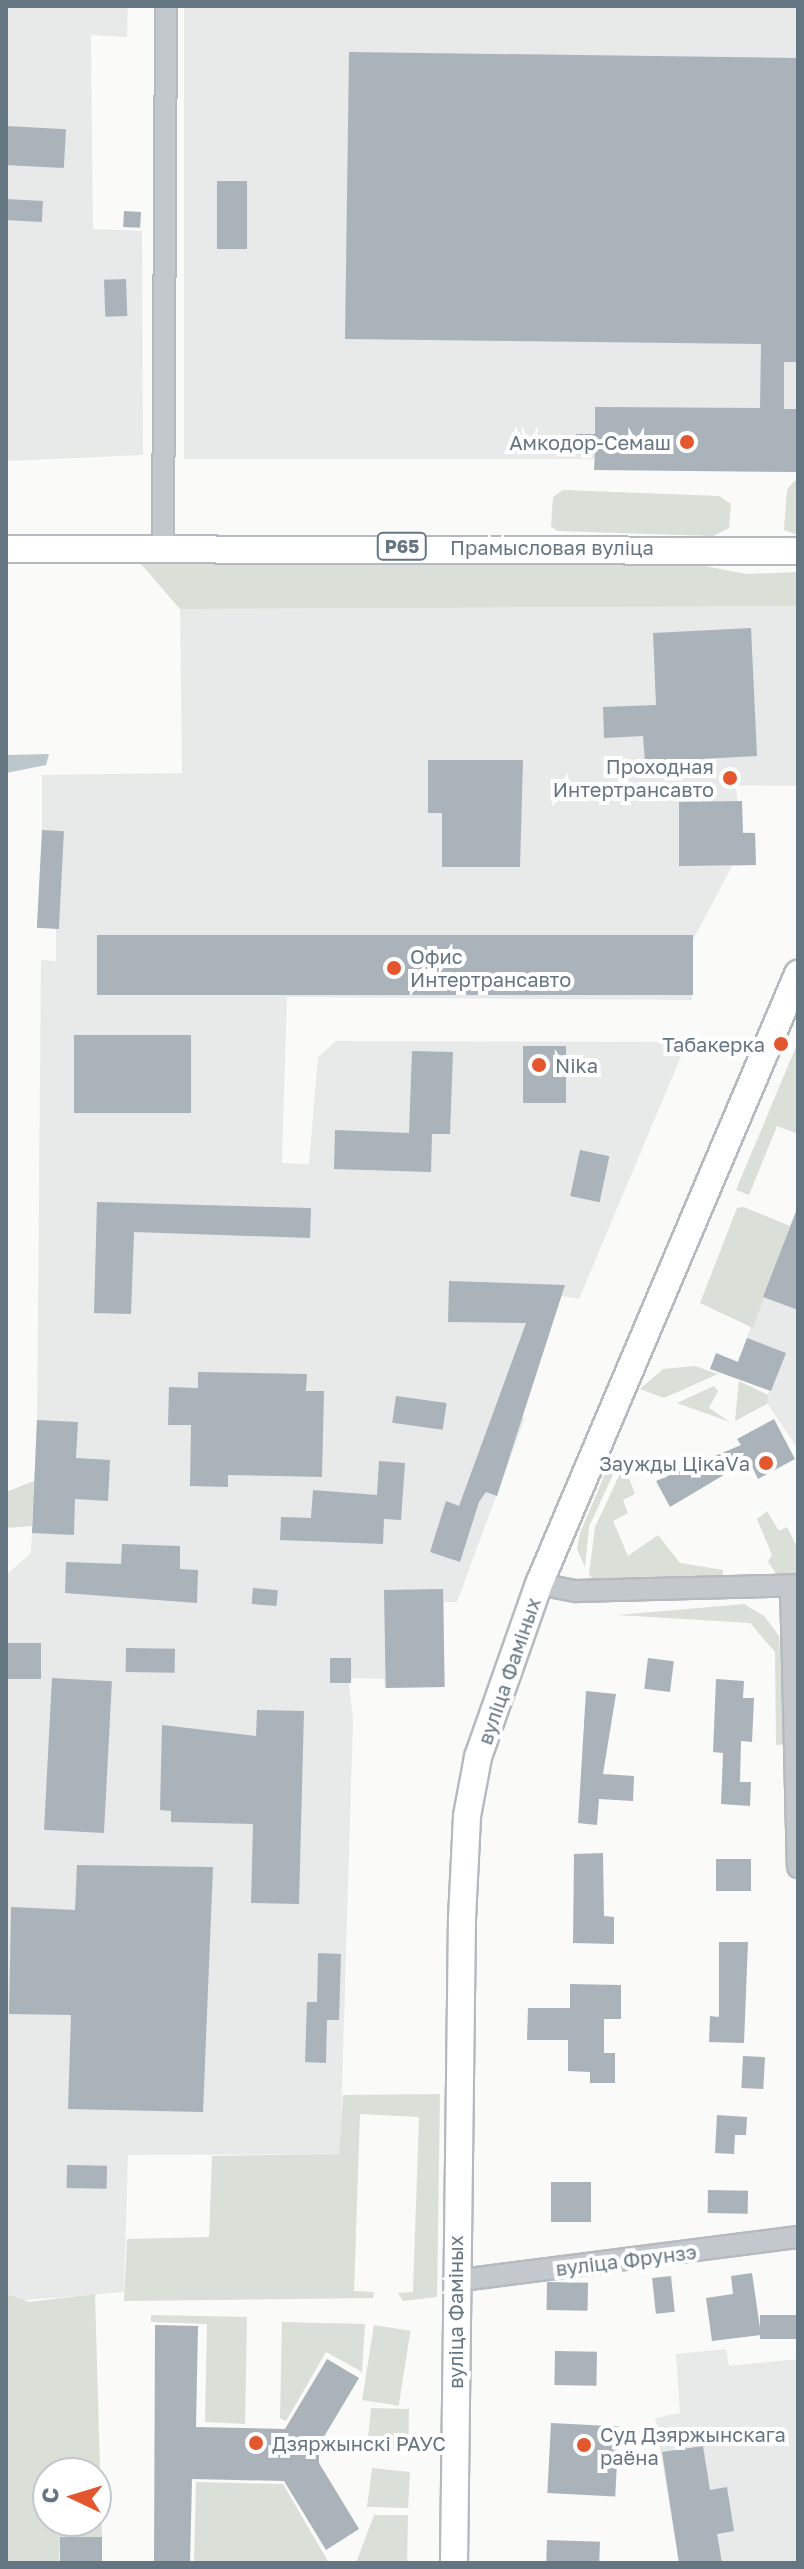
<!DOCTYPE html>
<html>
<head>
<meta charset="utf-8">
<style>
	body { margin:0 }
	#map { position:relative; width:804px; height:2569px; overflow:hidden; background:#fafaf8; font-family:"Golos Text",sans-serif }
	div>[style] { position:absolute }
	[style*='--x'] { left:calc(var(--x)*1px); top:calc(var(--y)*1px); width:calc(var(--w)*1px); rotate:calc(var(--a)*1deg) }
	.built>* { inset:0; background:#e8e9e9; transform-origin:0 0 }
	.green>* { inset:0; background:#dadfd7; transform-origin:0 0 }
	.water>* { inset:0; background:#bbc7cb }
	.building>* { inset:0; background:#aab3b9; transform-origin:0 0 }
	.roads { filter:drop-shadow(2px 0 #b5babe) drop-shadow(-2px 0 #b5babe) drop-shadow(0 2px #b5babe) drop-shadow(0 -2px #b5babe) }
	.minor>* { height:20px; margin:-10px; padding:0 10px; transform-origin:10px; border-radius:10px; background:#c3c8cc }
	.major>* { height:26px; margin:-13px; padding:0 13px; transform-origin:13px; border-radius:13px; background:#fff }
	.dots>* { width:22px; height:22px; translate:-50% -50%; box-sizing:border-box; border:4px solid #fff; border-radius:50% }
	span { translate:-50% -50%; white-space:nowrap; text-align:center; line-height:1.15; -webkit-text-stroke:8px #fff; paint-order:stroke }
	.shield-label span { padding:2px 6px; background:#fff; border:2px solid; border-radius:6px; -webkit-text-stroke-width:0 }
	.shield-label { font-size:18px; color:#657683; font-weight:700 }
	.poi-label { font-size:20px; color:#657683 }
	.right { translate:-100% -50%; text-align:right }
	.left { translate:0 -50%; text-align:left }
	.street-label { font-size:20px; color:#657683 }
	.frame { position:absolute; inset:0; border:8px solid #657683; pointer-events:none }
	.north { position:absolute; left:32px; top:2457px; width:80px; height:80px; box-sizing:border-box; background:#fff; border:2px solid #c1c8cd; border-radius:50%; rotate:274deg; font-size:22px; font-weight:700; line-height:32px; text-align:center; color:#657683 }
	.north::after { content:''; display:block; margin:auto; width:28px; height:36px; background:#e4572e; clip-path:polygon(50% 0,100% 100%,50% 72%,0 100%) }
</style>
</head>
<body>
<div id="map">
	<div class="built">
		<div style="clip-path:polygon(6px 6px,128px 6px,127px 37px,91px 35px,93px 229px,142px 231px,143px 455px,6px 461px)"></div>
		<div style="left:184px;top:6px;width:614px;height:453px"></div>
		<div style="clip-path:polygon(798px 606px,798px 786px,735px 785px,743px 832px,755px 833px,756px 865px,732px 866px,693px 940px,692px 1000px,287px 997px,282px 1163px,309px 1164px,318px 1057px,336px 1041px,687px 1042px,579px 1299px,561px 1296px,519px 1416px,525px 1418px,457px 1602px,444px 1602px,444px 1687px,385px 1688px,384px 1679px,352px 1678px,349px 1683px,353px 1721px,340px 2154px,128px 2155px,124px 2292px,14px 2301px,6px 2293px,6px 1575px,31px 1553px,37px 1420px,41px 960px,56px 961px,56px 928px,42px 928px,42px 775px,182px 773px,180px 609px)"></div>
		<div style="clip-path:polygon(798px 1205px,798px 1449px,765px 1400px,770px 1391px,732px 1376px)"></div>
		<div style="clip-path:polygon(726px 2349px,729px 2366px,798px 2359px,798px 2562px,679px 2563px,655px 2418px,680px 2413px,676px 2354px)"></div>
	</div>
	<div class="green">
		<div style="clip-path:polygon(794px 481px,798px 481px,798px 535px,784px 530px,787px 490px)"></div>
		<div style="clip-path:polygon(563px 490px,719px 496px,731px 504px,729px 528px,713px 536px,557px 531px,551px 526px,553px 497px)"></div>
		<div style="clip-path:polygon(267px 558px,520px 558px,705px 566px,746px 574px,798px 572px,798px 606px,180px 609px,141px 564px)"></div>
		<div style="clip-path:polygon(798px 1042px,798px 1134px,777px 1126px,749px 1195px,736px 1190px)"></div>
		<div style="clip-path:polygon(744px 1207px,790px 1226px,753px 1328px,700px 1303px,737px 1208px)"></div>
		<div style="clip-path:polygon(695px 1366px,718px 1374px,664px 1398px,640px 1389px,663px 1369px)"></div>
		<div style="clip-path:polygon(739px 1381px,768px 1395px,767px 1404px,735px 1421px)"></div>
		<div style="clip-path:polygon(714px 1386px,718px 1391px,709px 1408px,730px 1422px,677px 1403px)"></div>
		<div style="clip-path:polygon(613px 1455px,620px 1459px,589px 1527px,585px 1567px,577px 1549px,580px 1533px)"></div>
		<div style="clip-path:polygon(624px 1465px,635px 1494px,623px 1500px,628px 1513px,613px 1521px,628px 1556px,658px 1535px,680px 1563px,723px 1570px,723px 1581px,597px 1582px,589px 1575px,595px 1527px)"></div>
		<div style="clip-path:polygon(34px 1481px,32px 1526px,6px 1528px,6px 1492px)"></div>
		<div style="clip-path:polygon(767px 1511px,779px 1531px,787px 1527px,798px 1549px,798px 1576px,777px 1575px,768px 1562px,772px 1555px,757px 1519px)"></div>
		<div style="clip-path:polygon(744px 1604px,764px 1616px,779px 1636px,785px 1744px,776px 1745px,775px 1652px,750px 1623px,618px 1615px)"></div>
		<div style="clip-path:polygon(440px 2094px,437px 2297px,403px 2301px,398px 2293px,413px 2292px,419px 2117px,360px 2114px,354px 2291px,374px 2292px,373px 2298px,124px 2301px,127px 2239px,209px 2237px,212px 2156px,339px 2154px,343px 2095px)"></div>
		<div style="clip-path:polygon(evenodd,6px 2294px,29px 2302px,95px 2294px,102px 2537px,60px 2537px,59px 2563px,6px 2563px,6px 2294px,48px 2473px,96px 2473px,96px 2521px,48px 2521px,48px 2473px)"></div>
		<div style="clip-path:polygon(151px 2315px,247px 2317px,245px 2424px,205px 2422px,207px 2324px,151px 2322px)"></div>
		<div style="clip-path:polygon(282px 2322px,365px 2324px,362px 2372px,326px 2352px,286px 2421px,280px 2418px)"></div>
		<div style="left:374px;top:2325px;width:37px;height:76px;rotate:9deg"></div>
		<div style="clip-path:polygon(371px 2408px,409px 2409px,408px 2454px,367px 2448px)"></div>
		<div style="clip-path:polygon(372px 2468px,410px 2472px,408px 2508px,367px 2507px)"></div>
		<div style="clip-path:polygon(196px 2482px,283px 2484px,329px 2563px,194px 2563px)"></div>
		<div style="clip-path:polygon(374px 2515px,408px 2515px,407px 2563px,356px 2563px)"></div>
	</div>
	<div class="water">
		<div style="clip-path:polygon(49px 754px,46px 765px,6px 773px,6px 755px)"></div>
	</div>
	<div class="building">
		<div style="clip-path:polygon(349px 52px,798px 58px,798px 362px,784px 362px,784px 409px,798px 409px,798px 472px,594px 470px,595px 451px,576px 450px,576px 434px,595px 434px,595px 407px,760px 408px,761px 344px,345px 339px)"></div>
		<div style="left:6px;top:126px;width:60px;height:39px;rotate:3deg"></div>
		<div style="left:217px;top:181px;width:30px;height:68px"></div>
		<div style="left:6px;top:199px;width:37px;height:21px;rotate:3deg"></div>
		<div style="left:124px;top:211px;width:17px;height:16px;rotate:3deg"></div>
		<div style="left:126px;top:279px;width:37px;height:22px;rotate:88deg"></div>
		<div style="clip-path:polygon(751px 628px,757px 756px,645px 762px,643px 736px,604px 738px,603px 707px,656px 705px,653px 633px)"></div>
		<div style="clip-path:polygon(428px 760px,523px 760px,520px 867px,442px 867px,442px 813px,428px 813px)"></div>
		<div style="clip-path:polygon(742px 801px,743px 833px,755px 833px,756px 865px,679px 866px,679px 802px)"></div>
		<div style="left:42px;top:830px;width:22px;height:98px;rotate:3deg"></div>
		<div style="left:97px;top:935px;width:596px;height:60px"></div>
		<div style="left:74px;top:1035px;width:117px;height:78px"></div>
		<div style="left:523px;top:1046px;width:43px;height:57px"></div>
		<div style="clip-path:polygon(412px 1051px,453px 1052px,450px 1134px,432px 1134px,431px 1172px,334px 1169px,335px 1130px,409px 1133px)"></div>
		<div style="left:580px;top:1150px;width:30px;height:47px;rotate:12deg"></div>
		<div style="clip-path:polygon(97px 1202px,311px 1208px,310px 1238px,134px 1232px,131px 1314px,94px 1313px)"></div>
		<div style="clip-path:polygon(797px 1209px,798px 1209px,798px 1310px,763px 1297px)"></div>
		<div style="clip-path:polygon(449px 1281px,565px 1285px,497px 1496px,486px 1492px,479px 1502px,460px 1562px,430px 1552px,446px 1501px,459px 1506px,526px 1323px,448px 1322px)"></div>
		<div style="clip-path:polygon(747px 1338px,786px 1353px,771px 1391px,710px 1369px,716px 1353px,738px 1362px)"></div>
		<div style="clip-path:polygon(198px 1372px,307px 1374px,306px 1391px,324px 1391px,322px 1477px,228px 1475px,228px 1487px,190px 1486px,191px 1425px,168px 1425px,169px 1387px,198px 1388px)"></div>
		<div style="left:396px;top:1396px;width:51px;height:27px;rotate:8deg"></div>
		<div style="clip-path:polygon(774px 1419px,795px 1459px,758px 1479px,749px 1460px,670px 1507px,656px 1481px,741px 1445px,737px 1439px)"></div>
		<div style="clip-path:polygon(37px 1420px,78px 1422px,76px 1458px,110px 1460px,108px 1501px,75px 1499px,74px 1535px,32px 1533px)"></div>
		<div style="clip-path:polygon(379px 1461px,405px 1463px,401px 1520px,384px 1519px,383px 1544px,280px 1540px,281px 1517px,311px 1518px,313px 1490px,377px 1495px)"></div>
		<div style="clip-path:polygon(122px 1544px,180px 1546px,180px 1569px,198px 1570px,197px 1603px,65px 1593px,66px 1562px,121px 1564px)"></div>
		<div style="left:253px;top:1588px;width:25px;height:16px;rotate:5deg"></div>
		<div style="left:443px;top:1589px;width:98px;height:59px;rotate:89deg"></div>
		<div style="left:6px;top:1643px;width:35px;height:36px"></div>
		<div style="left:126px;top:1648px;width:49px;height:24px;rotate:1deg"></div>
		<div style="left:330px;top:1658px;width:21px;height:25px"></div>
		<div style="left:648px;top:1658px;width:26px;height:31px;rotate:7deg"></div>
		<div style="left:52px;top:1678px;width:60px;height:152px;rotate:3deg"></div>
		<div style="clip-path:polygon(716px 1679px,744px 1681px,743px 1698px,754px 1698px,752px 1742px,741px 1741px,740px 1782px,751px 1782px,750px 1806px,721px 1804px,723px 1753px,713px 1752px)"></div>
		<div style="clip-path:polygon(586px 1691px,616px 1694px,603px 1774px,634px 1776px,633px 1801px,599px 1799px,597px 1825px,578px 1823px)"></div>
		<div style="clip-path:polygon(257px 1710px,304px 1711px,299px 1904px,251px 1903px,253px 1824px,171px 1822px,171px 1811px,160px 1810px,162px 1725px,256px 1736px)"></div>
		<div style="clip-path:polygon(603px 1853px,604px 1916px,614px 1917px,614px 1944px,573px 1943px,574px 1854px)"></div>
		<div style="left:716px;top:1859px;width:35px;height:32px"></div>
		<div style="clip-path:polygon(77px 1865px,213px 1867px,203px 2112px,68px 2109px,71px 2015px,9px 2014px,11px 1907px,75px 1910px)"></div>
		<div style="clip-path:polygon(719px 1942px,748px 1942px,744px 2043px,709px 2042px,710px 2016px,719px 2017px)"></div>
		<div style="clip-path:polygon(318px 1953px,341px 1954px,339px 2020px,327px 2020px,326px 2063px,305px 2062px,307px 2002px,317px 2002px)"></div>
		<div style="clip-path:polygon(570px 1984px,621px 1985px,621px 2019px,604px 2019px,604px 2053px,615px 2053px,615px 2083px,590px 2083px,590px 2072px,568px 2071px,568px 2040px,527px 2040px,528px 2008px,570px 2008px)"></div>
		<div style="left:743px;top:2056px;width:22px;height:32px;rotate:3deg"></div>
		<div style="clip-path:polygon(717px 2115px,747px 2117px,746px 2135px,735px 2135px,734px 2154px,715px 2153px)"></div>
		<div style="left:67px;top:2165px;width:40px;height:23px;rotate:1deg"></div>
		<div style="left:551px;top:2182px;width:40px;height:40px"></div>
		<div style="left:708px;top:2190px;width:40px;height:23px;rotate:1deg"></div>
		<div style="clip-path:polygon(752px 2273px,761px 2335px,712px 2341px,706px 2298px,733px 2294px,731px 2276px)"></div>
		<div style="left:671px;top:2276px;width:36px;height:19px;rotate:84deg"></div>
		<div style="left:547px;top:2282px;width:41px;height:28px;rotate:1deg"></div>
		<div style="left:798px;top:2315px;width:24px;height:38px;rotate:90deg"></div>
		<div style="clip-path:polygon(155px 2325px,198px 2326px,196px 2427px,285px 2429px,327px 2359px,359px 2378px,319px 2445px,319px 2463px,359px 2529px,326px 2550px,284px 2481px,192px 2479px,190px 2563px,154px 2563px)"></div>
		<div style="left:555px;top:2351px;width:42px;height:34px;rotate:1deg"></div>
		<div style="left:551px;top:2423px;width:68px;height:70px;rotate:3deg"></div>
		<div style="clip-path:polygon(703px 2446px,710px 2490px,727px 2487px,734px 2531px,717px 2534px,722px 2563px,679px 2563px,662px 2452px)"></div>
		<div style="left:60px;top:2537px;width:42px;height:26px"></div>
		<div style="left:547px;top:2540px;width:53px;height:23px;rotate:2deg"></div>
	</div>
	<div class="roads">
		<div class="minor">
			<div style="--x:163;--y:547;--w:541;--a:-89.68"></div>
			<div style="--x:539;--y:1584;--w:38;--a:11"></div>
			<div style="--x:576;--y:1591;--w:222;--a:-1.5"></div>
			<div style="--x:791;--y:1585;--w:282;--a:88.6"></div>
			<div style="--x:454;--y:2281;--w:347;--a:-7.3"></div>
		</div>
		<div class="major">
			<div style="--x:6;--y:549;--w:792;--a:0.14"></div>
			<div style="--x:454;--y:2563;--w:644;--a:-89.29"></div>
			<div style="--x:462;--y:1919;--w:103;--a:-87.2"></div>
			<div style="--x:467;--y:1816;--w:60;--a:-79.4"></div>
			<div style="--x:478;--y:1757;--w:183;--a:-70.6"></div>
			<div style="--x:539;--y:1584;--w:663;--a:-66.99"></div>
		</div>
	</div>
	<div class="dots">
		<div style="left:687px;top:442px;background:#e4572e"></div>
		<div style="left:730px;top:778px;background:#e4572e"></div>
		<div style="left:394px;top:968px;background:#e4572e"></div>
		<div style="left:781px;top:1044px;background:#e4572e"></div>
		<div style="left:539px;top:1065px;background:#e4572e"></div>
		<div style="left:766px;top:1463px;background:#e4572e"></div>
		<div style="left:256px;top:2443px;background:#e4572e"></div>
		<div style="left:584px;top:2445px;background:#e4572e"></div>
	</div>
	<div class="shield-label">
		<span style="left:402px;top:546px">Р65</span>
	</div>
	<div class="poi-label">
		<span class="right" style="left:671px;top:442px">Амкодор-Семаш</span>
		<span class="right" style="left:714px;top:778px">Проходная<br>Интертрансавто</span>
		<span class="left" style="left:410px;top:968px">Офис<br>Интертрансавто</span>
		<span class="right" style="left:765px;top:1044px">Табакерка</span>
		<span class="left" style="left:555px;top:1065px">Nika</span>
		<span class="right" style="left:750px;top:1463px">Заужды ЦікаVа</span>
		<span class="left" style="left:600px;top:2446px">Суд Дзяржынскага<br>раёна</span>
		<span class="left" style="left:272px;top:2443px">Дзяржынскі РАУС</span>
	</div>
	<div class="street-label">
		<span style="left:552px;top:547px">Прамысловая вуліца</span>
		<span style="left:509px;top:1671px;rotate:-71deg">вуліца Фаміных</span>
		<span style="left:626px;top:2260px;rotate:-7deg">вуліца Фрунзэ</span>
		<span style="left:455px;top:2312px;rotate:-90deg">вуліца Фаміных</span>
	</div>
	<div class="frame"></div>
	<div class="north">С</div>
</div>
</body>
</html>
